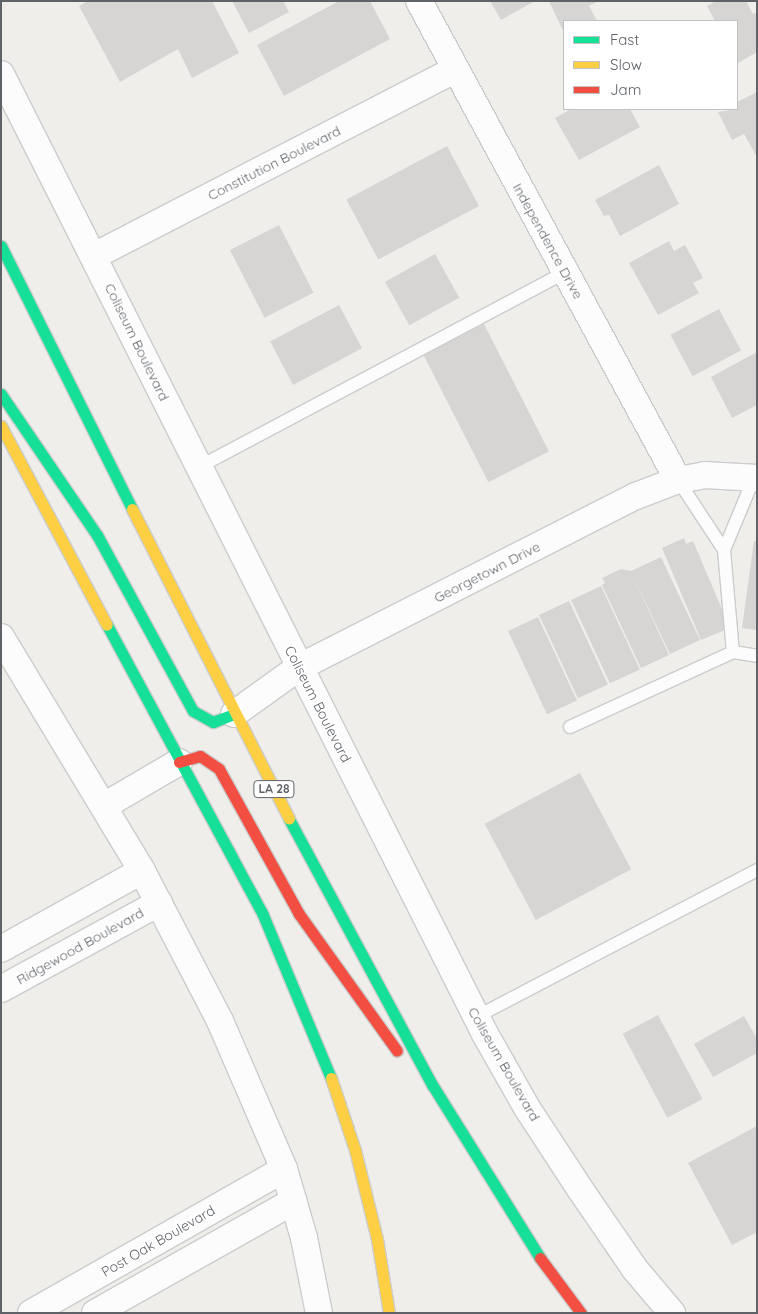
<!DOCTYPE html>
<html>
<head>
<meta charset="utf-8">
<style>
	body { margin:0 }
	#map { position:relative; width:758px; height:1314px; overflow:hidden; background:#efeeea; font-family:Quicksand,sans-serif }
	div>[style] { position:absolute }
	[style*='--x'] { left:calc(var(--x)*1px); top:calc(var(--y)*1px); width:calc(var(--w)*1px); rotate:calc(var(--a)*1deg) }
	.building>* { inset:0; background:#d6d5d3; transform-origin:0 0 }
	.roads { filter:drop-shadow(1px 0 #cbcccc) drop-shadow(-1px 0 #cbcccc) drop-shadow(0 1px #cbcccc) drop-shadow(0 -1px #cbcccc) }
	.lane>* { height:12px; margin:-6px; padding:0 6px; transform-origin:6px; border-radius:6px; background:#fdfcfc }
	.street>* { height:26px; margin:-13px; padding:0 13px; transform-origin:13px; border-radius:13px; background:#fdfcfc }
	.fast>* { height:11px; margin:-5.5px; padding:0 5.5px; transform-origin:5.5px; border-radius:5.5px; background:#16e098 }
	.slow>* { height:11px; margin:-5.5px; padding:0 5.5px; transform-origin:5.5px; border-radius:5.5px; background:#ffcf43 }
	.jam>* { height:11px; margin:-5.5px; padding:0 5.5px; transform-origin:5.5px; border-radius:5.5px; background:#f24e42 }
	span { translate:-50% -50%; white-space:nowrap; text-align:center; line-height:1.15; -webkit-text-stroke:4px #fff; paint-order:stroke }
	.shield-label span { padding:1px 4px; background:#fff; border:1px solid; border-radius:4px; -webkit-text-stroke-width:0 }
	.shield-label { font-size:12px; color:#5f6368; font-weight:700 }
	.street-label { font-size:14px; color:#5f6368 }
	.frame { position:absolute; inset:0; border:2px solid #5f6368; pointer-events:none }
	.legend { position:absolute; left:563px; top:20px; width:175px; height:90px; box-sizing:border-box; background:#fff; border:1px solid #bfc1c3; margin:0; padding:6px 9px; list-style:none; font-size:15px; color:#5f6368 }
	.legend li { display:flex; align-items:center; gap:10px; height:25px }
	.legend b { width:25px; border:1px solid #bfc1c3 }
</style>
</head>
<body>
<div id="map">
	<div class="building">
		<div style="clip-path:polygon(88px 1px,212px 1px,239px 53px,192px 78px,178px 49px,120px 82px,79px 6px)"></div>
		<div style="clip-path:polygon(232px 1px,283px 1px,289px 12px,249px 33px)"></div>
		<div style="clip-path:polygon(339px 1px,370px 1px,390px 39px,284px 96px,257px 45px)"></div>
		<div style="clip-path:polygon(490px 1px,535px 1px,501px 20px)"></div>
		<div style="clip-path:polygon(549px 1px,598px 1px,589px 6px,597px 21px,564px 21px,564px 33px)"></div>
		<div style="clip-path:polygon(716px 1px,746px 1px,753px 14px,757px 12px,757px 52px,738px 63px,737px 21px,715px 21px,707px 6px)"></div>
		<div style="clip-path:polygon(757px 92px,757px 157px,744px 134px,732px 140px,718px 112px,737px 109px,737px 102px)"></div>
		<div style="clip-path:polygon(571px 109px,630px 109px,640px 127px,579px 160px,555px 118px)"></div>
		<div style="left:447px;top:146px;width:68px;height:114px;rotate:62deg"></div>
		<div style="clip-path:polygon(659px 165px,679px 204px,620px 236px,609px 215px,604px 216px,595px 200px)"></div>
		<div style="left:279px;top:225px;width:76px;height:55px;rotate:63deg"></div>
		<div style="clip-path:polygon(669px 241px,674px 251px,685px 245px,703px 278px,693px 283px,699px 293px,658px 315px,629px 263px)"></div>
		<div style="left:435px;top:254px;width:50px;height:57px;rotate:61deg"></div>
		<div style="left:339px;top:305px;width:49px;height:78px;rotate:62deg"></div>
		<div style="left:719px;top:309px;width:47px;height:55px;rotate:62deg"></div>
		<div style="left:484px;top:324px;width:143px;height:68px;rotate:63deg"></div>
		<div style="clip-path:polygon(757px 352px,757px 405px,732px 418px,711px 377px)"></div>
		<div style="clip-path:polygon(684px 538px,686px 544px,693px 541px,730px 628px,701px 640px,662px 548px)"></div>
		<div style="clip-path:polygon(754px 541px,757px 541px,757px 630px,742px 628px)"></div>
		<div style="clip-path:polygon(661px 557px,700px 640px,670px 654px,632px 574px,669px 655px,641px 668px,602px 585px,605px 583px,602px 578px,621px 569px,631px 571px)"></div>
		<div style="left:601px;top:586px;width:92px;height:33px;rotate:65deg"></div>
		<div style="left:569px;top:601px;width:92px;height:33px;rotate:65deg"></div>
		<div style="left:538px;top:617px;width:92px;height:33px;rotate:65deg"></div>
		<div style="left:580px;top:773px;width:109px;height:108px;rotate:62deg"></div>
		<div style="left:658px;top:1015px;width:95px;height:40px;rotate:62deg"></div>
		<div style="clip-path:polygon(744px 1016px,757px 1039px,757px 1053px,713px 1077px,694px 1044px)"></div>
		<div style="clip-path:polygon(757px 1126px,757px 1232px,732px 1245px,688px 1163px)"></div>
	</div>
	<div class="roads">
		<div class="lane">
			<div style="--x:199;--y:467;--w:415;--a:-28"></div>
			<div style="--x:678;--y:480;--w:84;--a:56.7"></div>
			<div style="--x:724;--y:550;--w:78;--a:-67.4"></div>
			<div style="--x:724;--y:550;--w:102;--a:85"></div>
			<div style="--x:733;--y:652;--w:24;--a:9"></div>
			<div style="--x:570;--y:727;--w:179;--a:-24.7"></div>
			<div style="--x:476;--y:1017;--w:317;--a:-27.6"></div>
		</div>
		<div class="street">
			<div style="--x:419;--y:1;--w:545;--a:61.6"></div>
			<div style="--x:1;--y:74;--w:1075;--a:63.24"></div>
			<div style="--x:485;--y:1034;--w:85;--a:60.4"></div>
			<div style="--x:527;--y:1108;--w:97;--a:56.8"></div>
			<div style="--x:580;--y:1189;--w:96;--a:55.6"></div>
			<div style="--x:634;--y:1268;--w:59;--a:49.8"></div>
			<div style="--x:94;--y:256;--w:405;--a:-27.3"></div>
			<div style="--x:1;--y:637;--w:273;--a:58.9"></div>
			<div style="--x:142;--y:871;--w:169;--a:62.5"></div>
			<div style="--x:220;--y:1021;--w:161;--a:66.6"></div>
			<div style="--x:284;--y:1169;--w:72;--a:73.8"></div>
			<div style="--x:304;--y:1238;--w:76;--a:78.7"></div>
			<div style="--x:234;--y:714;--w:79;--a:-35.7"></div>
			<div style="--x:298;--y:668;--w:379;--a:-27"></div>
			<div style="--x:636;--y:496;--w:45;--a:-20.9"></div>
			<div style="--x:678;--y:480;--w:27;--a:-10"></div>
			<div style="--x:705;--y:475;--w:52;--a:3.3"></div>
			<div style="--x:104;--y:806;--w:87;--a:-30.4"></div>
			<div style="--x:1;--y:949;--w:161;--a:-29"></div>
			<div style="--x:1;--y:989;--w:180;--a:-28.6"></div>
			<div style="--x:31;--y:1313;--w:291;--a:-29.6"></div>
			<div style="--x:95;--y:1313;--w:228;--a:-29.4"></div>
		</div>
		<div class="fast">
			<div style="--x:1;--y:246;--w:294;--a:63.5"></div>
			<div style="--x:1;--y:394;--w:171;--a:55.8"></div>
			<div style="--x:97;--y:535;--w:200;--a:61.4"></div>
			<div style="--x:193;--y:711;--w:23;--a:29"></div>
			<div style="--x:213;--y:722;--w:22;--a:-21"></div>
			<div style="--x:107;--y:625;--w:329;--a:61.7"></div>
			<div style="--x:263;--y:915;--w:177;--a:67.4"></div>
			<div style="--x:289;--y:819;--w:303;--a:61.7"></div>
			<div style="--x:433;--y:1086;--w:203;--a:58.1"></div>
		</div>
		<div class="slow">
			<div style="--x:1;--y:426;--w:225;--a:62"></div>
			<div style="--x:132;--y:509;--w:347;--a:63.1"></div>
			<div style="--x:331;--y:1078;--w:76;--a:71.6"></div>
			<div style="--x:355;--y:1150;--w:92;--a:76.1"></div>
			<div style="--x:377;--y:1239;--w:75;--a:80.8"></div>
		</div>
		<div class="jam">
			<div style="--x:179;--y:762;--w:22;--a:-16"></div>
			<div style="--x:200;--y:756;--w:23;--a:34"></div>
			<div style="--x:219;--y:769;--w:166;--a:61.1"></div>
			<div style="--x:299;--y:914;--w:168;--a:54.4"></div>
			<div style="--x:540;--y:1258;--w:69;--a:53.3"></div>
		</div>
	</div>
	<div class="shield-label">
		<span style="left:274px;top:789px">LA 28</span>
	</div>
	<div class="street-label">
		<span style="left:274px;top:163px;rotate:-27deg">Constitution Boulevard</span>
		<span style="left:548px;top:241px;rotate:61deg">Independence Drive</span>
		<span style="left:137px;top:342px;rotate:64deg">Coliseum Boulevard</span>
		<span style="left:487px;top:572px;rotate:-27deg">Georgetown Drive</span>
		<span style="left:318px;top:704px;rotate:63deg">Coliseum Boulevard</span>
		<span style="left:80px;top:946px;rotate:-29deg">Ridgewood Boulevard</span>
		<span style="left:504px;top:1064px;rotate:60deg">Coliseum Boulevard</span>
		<span style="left:158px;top:1241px;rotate:-30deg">Post Oak Boulevard</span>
	</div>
	<div class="frame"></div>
	<ul class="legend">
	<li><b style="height:6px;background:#16e098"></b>Fast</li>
	<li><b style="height:6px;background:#ffcf43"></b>Slow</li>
	<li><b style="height:6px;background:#f24e42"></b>Jam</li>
	</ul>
</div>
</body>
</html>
